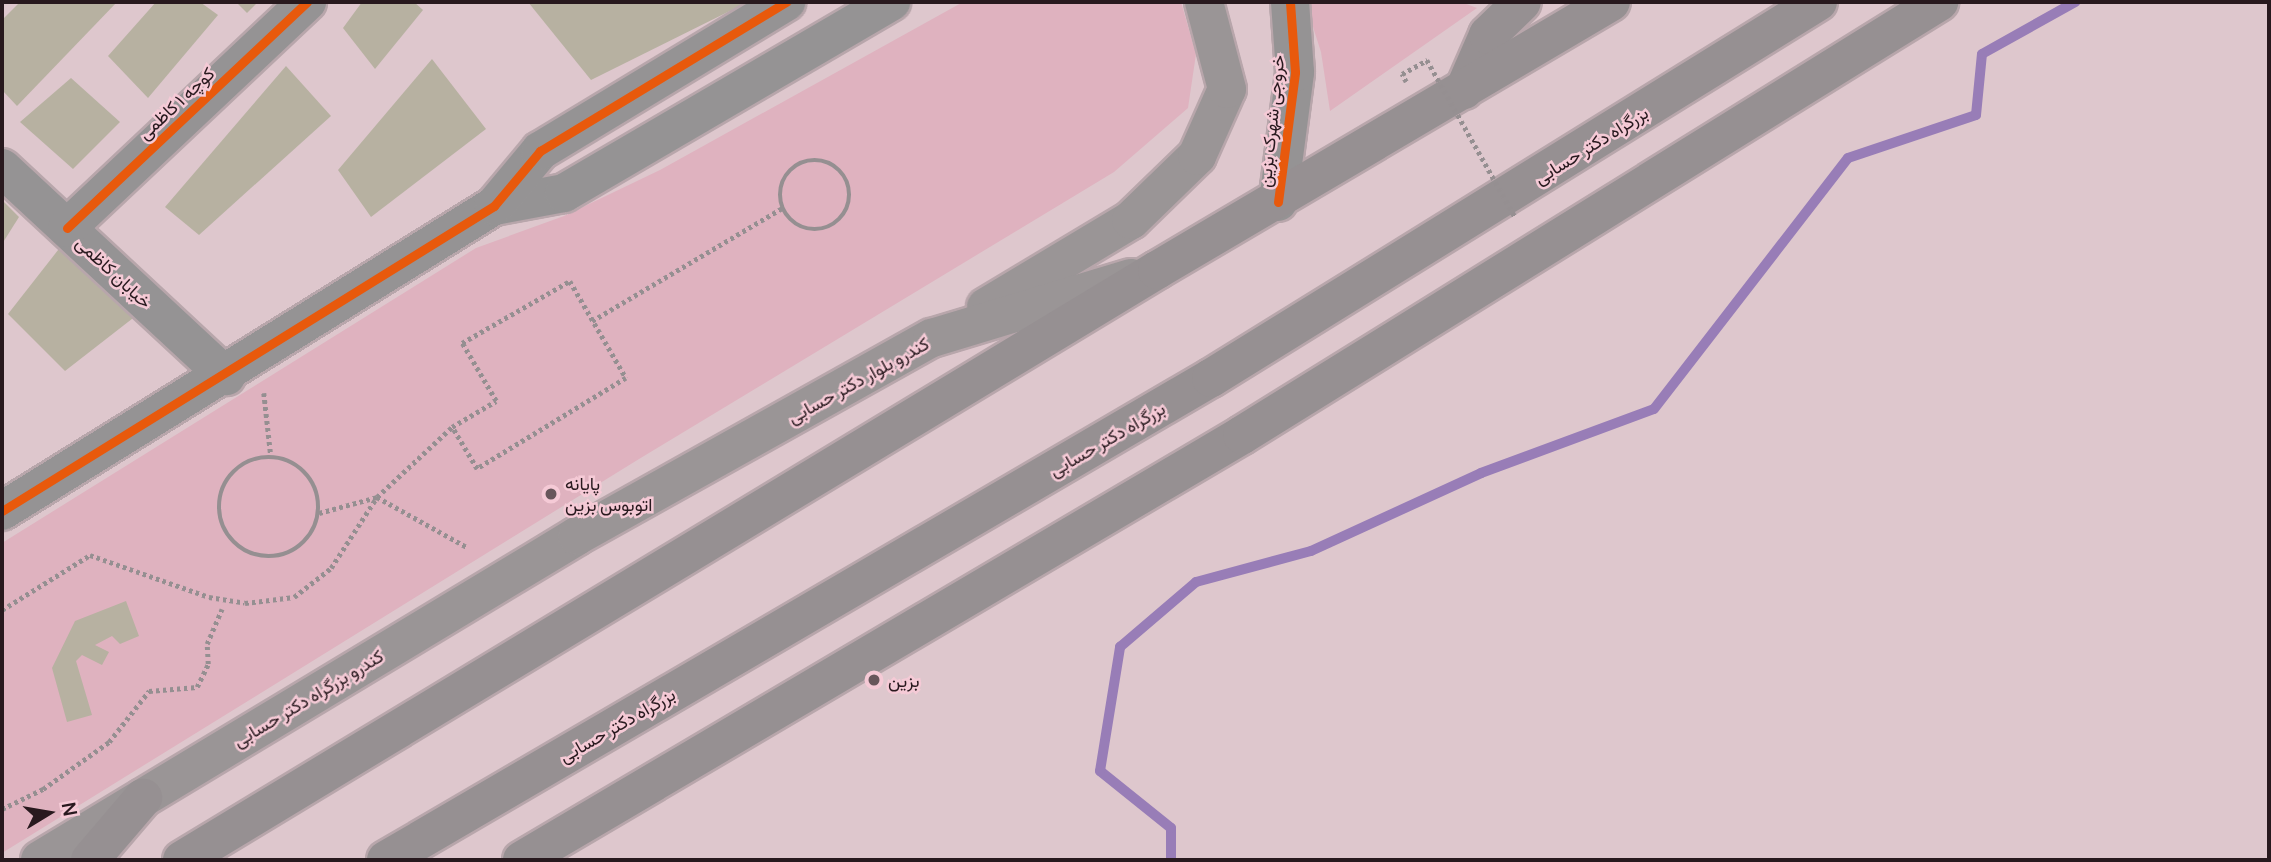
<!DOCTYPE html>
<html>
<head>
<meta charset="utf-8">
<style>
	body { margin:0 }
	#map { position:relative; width:2271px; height:862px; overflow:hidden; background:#dec7cd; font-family:Manrope,Vazirmatn,sans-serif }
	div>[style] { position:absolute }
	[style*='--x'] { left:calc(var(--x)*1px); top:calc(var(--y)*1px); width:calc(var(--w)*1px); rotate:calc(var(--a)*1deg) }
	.green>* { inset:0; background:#dfb2bf }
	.stream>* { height:10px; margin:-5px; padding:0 5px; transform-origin:5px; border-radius:5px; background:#987db7 }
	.building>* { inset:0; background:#b7b1a1 }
	.path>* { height:4.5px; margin-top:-2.25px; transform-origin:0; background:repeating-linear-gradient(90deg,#958f91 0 3.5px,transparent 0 7px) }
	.path>.ring { margin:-2.25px; padding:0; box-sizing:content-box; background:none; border:4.5px solid #958f91; border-radius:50% }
	.roads { filter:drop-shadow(2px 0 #b8a6ab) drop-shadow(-2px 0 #b8a6ab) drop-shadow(0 2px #b8a6ab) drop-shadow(0 -2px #b8a6ab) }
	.minor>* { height:38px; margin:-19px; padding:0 19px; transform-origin:19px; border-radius:19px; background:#959394 }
	.major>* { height:38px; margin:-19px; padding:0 19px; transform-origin:19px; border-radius:19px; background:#9a9596 }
	.highway>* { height:38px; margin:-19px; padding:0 19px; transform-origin:19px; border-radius:19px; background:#969092 }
	.path-bridge>* { height:4.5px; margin-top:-2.25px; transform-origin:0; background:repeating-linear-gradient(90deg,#958f91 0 3.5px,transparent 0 7px) }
	.cycleway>* { height:9px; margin:-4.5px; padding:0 4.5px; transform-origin:4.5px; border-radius:4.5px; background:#e8590c }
	.dots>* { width:19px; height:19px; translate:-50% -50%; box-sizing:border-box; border:4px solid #f5cad6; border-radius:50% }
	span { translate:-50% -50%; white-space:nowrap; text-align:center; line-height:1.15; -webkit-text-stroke:5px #f5cad6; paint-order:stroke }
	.street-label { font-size:18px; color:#28191e }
	.poi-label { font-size:18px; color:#28191e }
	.left { translate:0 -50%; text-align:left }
	.frame { position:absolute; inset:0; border:4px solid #28191e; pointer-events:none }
	.north { position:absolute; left:14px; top:778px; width:70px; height:70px; -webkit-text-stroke:5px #f5cad6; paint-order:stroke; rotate:79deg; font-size:19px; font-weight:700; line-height:28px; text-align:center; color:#28191e }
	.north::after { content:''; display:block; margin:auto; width:24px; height:32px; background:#28191e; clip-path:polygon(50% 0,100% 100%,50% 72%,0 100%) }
</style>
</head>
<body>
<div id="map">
	<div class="green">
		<div style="clip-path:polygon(963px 2px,1181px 2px,1196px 54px,1188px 108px,1114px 172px,639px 459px,2px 853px,2px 543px,476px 248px,564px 216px,660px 170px)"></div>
		<div style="clip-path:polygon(1305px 2px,1461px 2px,1477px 8px,1330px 111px,1321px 52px)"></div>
	</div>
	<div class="stream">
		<div style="--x:1171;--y:860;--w:32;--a:-90"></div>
		<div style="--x:1171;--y:828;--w:91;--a:-141.2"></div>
		<div style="--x:1100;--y:771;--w:126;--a:-80.8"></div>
		<div style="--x:1120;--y:647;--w:100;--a:-40.5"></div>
		<div style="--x:1196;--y:582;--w:119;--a:-15.1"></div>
		<div style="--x:1311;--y:551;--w:187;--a:-24.6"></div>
		<div style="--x:1481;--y:473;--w:184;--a:-20.3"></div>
		<div style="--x:1654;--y:409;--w:317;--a:-52.3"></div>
		<div style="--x:1848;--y:158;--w:135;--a:-18.6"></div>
		<div style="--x:1976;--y:115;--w:61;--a:-84.4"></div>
		<div style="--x:1982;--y:54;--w:107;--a:-29.2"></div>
	</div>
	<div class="building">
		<div style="clip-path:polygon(20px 2px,117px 2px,17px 106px,2px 90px,2px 20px)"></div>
		<div style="clip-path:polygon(156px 2px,200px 2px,218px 15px,148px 98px,108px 56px)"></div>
		<div style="clip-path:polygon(236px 2px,258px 2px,247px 13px)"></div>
		<div style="clip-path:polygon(362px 2px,414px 2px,423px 10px,375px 69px,343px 28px)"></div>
		<div style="clip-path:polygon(528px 2px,748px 2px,591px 80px)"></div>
		<div style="clip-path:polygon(432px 59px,486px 129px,371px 217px,338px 170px)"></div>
		<div style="clip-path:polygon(286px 66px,331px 116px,199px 235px,165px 207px)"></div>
		<div style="clip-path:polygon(71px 78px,120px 122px,73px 169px,20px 122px)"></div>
		<div style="clip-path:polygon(2px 200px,19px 217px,2px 244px)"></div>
		<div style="clip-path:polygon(62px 245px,137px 315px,65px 371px,8px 314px)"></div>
		<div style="clip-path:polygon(126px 601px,139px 636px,120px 644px,112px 636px,95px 645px,109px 652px,102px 665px,82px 655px,76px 661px,92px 715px,67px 722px,52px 668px,75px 621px)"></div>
	</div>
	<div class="path">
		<div style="--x:1406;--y:82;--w:9;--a:-117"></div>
		<div style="--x:1402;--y:74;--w:29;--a:-29"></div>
		<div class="ring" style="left:780px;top:160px;width:65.5px;height:65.5px"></div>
		<div style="--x:592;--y:321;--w:221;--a:-30.7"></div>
		<div style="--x:264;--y:393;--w:63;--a:83.7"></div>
		<div class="ring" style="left:219px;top:457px;width:95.5px;height:95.5px"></div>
		<div style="--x:319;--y:513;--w:60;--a:-15.4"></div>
		<div style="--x:377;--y:497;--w:103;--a:29.1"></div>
		<div style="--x:2;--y:610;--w:104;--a:-32"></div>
		<div style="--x:90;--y:555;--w:126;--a:19.4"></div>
		<div style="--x:209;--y:597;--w:36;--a:9"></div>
		<div style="--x:245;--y:603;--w:49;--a:-7"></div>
		<div style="--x:294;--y:597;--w:47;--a:-38.1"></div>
		<div style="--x:331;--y:568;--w:85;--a:-57.1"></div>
		<div style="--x:377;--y:497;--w:103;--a:-43"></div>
		<div style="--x:452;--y:427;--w:51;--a:-30.6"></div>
		<div style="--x:496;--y:401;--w:67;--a:-120.4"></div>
		<div style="--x:462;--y:343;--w:125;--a:-29.9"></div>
		<div style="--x:570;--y:281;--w:112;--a:60"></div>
		<div style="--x:626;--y:378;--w:175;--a:148.6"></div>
		<div style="--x:477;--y:469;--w:49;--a:-120.8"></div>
		<div style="--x:2;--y:809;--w:46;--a:-26"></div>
		<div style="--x:43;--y:789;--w:81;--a:-35.5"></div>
		<div style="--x:109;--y:742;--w:65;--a:-51.9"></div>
		<div style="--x:149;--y:691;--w:48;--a:-4.8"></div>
		<div style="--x:197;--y:687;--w:25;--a:-64"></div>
		<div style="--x:208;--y:664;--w:20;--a:-93"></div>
		<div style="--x:207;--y:644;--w:38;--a:-67"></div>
	</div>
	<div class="roads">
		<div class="minor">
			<div style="--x:2;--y:168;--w:306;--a:42.9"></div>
			<div style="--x:1278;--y:202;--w:131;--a:-82.5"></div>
			<div style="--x:1295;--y:72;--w:70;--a:-94.1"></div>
			<div style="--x:494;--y:206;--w:71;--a:-10.5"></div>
			<div style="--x:564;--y:193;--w:379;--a:-30.3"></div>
			<div style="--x:67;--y:228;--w:330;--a:-43.3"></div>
			<div style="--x:2;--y:511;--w:579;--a:-31.8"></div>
			<div style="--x:494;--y:206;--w:72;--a:-50.1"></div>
			<div style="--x:540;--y:151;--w:288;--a:-31.2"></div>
		</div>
		<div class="major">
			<div style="--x:986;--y:307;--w:169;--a:-31"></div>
			<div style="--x:1131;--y:220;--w:92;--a:-44.1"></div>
			<div style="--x:1197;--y:156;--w:73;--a:-65.9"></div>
			<div style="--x:1227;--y:89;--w:90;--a:-104.8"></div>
			<div style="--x:40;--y:860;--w:627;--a:-31.1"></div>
			<div style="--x:577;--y:536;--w:406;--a:-29.2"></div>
			<div style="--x:932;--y:338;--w:208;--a:-16.8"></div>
		</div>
		<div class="highway">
			<div style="--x:1464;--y:90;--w:60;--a:-66.4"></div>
			<div style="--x:1488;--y:35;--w:47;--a:-44.1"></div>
			<div style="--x:90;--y:860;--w:82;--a:-49.5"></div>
			<div style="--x:182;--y:860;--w:1140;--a:-31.18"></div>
			<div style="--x:1157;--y:270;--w:527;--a:-30.55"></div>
			<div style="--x:386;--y:860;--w:955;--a:-30.3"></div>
			<div style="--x:1211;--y:378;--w:714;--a:-31.78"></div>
			<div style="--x:522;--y:860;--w:836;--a:-30.55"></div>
			<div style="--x:1242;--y:435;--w:821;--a:-31.85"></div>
		</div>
	</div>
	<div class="path-bridge">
		<div style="--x:1427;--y:60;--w:180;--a:60.7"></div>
	</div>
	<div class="cycleway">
		<div style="--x:1278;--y:202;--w:131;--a:-82.5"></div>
		<div style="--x:1295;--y:72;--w:70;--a:-94.1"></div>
		<div style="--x:67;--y:228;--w:330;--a:-43.3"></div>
		<div style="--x:2;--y:511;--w:579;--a:-31.8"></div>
		<div style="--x:494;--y:206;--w:72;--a:-50.1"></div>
		<div style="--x:540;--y:151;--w:288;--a:-31.2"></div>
	</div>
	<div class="dots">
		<div style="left:551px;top:494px;background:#68565b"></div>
		<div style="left:874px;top:680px;background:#68565b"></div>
	</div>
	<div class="street-label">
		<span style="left:176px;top:103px;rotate:-43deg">کوچه ۱ کاظمی</span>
		<span style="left:1271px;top:121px;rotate:-84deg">خروجی شهرک بزین</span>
		<span style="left:1591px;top:145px;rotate:-32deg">بزرگراه دکتر حسابی</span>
		<span style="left:114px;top:272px;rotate:43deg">خیابان کاظمی</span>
		<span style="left:858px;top:380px;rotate:-29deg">کندرو بلوار دکتر حسابی</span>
		<span style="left:1107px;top:439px;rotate:-30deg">بزرگراه دکتر حسابی</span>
		<span style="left:308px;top:698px;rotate:-31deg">کندرو بزرگراه دکتر حسابی</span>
		<span style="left:617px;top:725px;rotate:-30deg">بزرگراه دکتر حسابی</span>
	</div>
	<div class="poi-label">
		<span class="left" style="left:565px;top:494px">پایانه<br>اتوبوس بزین</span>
		<span class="left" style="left:888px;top:680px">بزین</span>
	</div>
	<div class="frame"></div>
	<div class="north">N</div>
</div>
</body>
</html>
